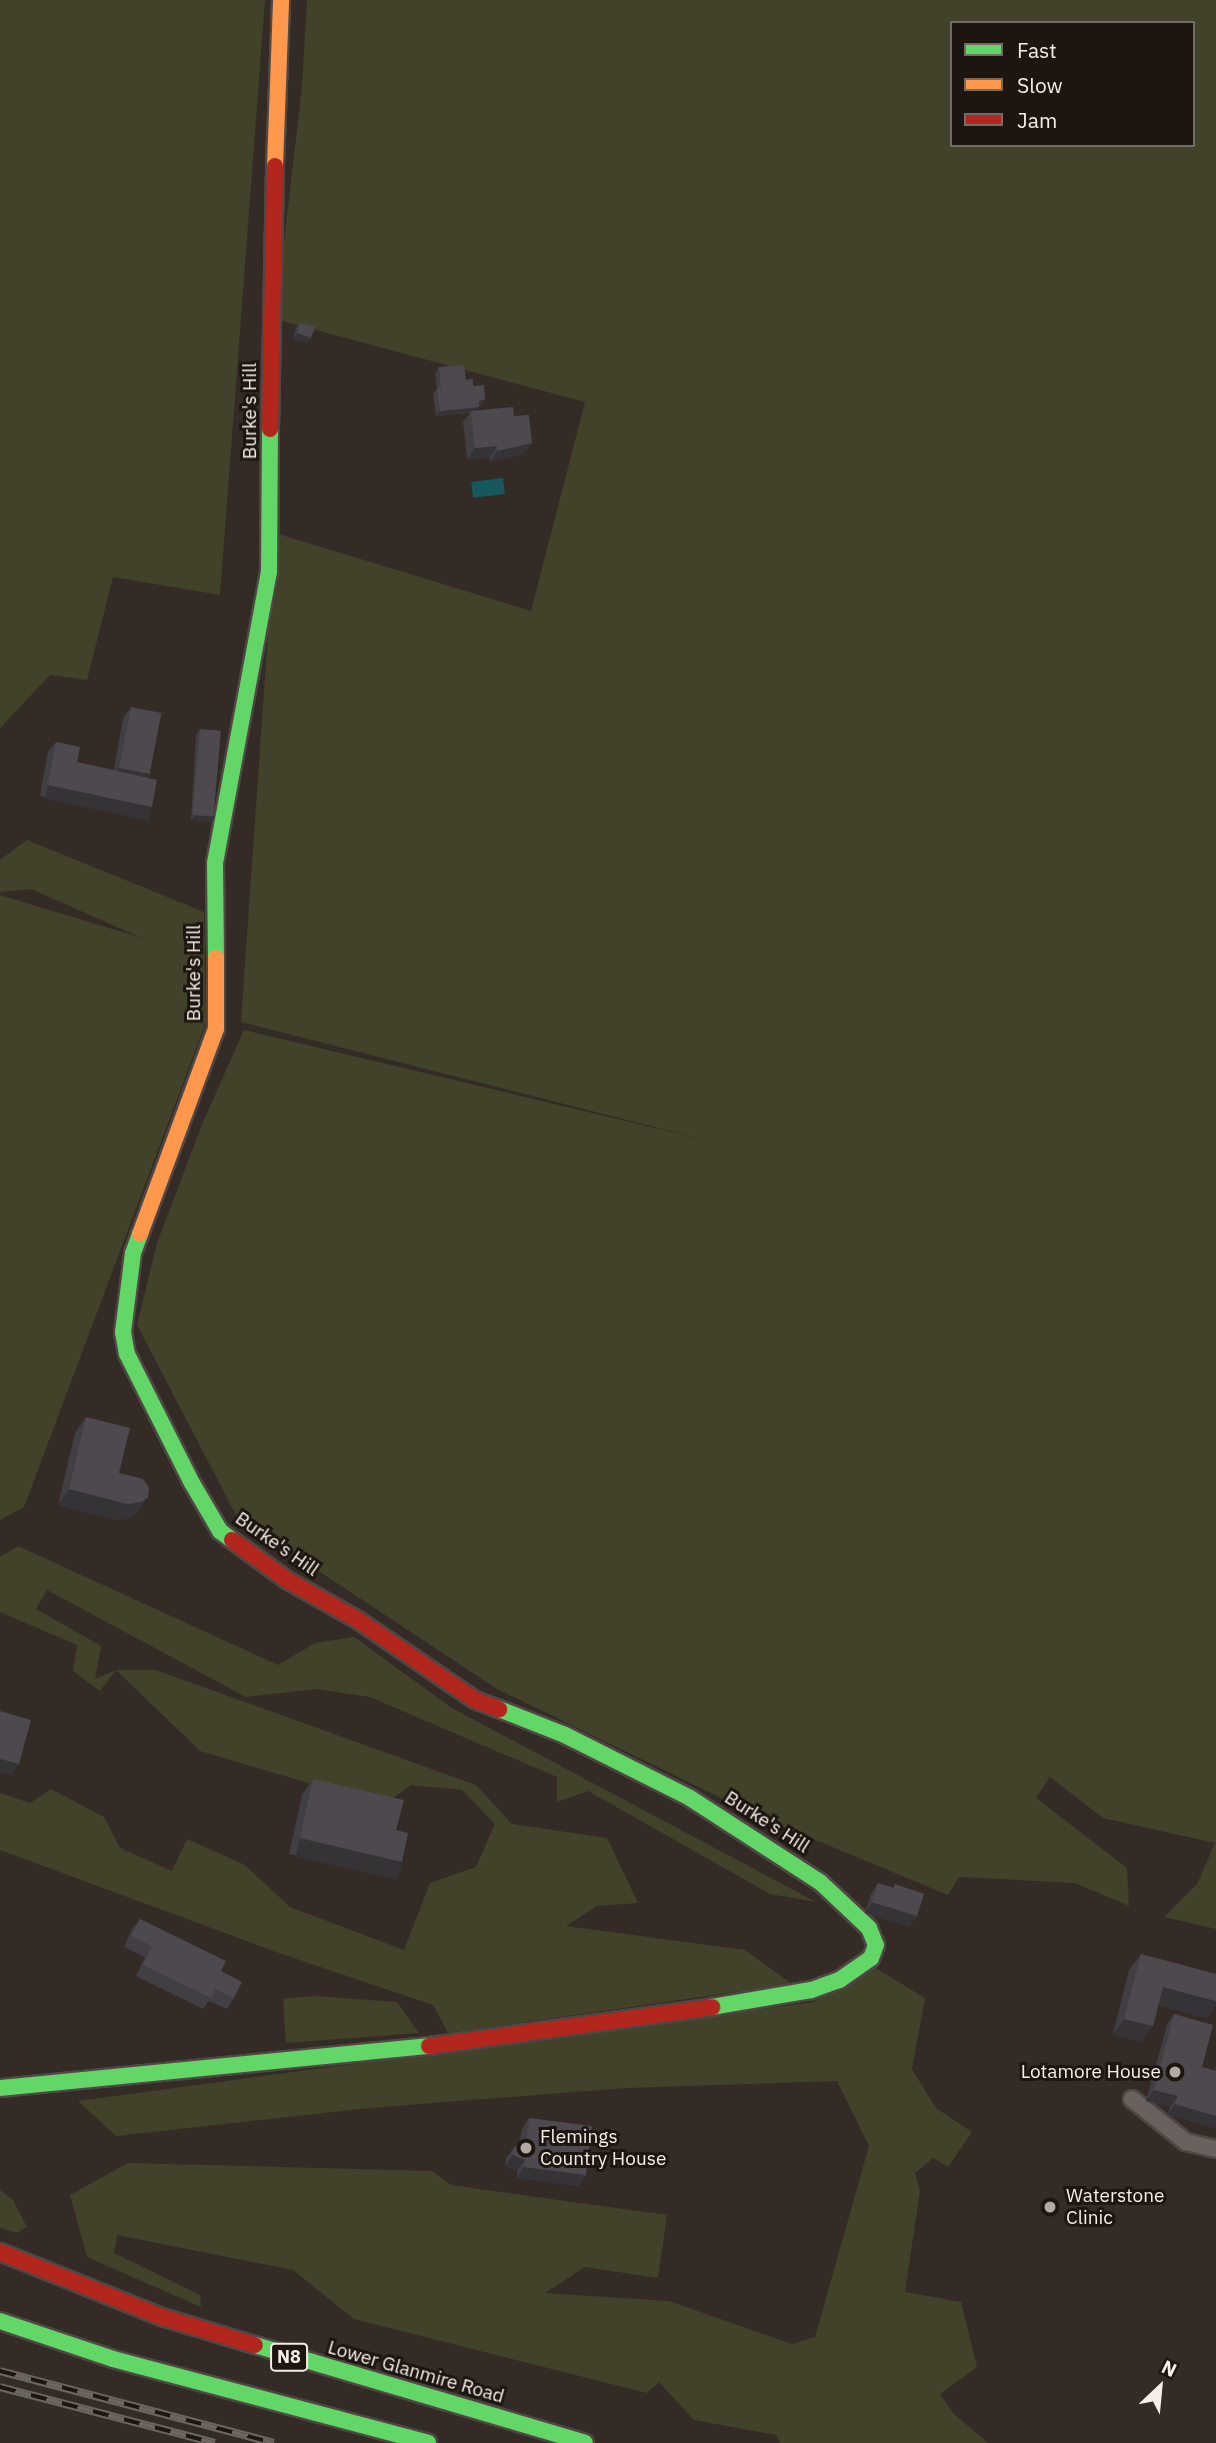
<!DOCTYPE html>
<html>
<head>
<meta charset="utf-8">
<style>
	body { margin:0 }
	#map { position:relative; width:1216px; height:2443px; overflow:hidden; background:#342b26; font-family:"IBM Plex Sans",sans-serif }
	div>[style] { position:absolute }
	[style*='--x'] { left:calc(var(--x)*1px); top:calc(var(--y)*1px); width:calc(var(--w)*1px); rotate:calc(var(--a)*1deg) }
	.green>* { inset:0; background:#414229 }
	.water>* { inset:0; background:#15585d; transform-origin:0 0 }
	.roads { filter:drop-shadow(2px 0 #4f4743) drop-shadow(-2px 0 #4f4743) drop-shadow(0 2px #4f4743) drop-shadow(0 -2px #4f4743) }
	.lane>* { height:16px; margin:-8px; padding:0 8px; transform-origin:8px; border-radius:8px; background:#68615d }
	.fast>* { height:16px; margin:-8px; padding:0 8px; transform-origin:8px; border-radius:8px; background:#63d668 }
	.slow>* { height:16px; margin:-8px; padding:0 8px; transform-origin:8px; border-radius:8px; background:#ff974d }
	.jam>* { height:16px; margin:-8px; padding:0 8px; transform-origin:8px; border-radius:8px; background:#b3261e }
	.rail>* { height:8px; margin-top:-4px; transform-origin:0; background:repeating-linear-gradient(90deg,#1c1510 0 16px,#6c6662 0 32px); box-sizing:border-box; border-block:2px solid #6c6662 }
	.wall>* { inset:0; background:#423f44 }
	.shaded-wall>* { inset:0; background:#363337; transform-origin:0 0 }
	.building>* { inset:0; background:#4d494f; transform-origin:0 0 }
	.dots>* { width:19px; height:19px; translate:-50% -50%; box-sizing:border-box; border:4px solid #1c1510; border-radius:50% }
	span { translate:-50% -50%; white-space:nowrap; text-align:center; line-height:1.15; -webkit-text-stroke:6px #1c1510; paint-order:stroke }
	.shield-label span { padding:2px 5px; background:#1c1510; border:2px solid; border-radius:5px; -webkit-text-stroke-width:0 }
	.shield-label { font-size:18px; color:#f7ece6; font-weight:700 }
	.street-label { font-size:19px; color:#f7ece6 }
	.poi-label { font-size:19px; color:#f7ece6 }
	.right { translate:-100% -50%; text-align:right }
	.left { translate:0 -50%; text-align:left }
	.legend { position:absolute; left:950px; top:21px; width:245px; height:126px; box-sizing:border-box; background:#1c1510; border:2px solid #746b66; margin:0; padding:9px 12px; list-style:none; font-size:21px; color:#f7ece6 }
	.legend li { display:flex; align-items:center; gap:14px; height:35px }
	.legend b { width:35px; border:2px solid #746b66 }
	.north { position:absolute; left:1125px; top:2352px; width:70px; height:70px; -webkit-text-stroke:5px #1c1510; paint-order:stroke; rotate:26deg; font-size:19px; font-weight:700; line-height:28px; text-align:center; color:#f7ece6 }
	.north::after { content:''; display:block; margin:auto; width:24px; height:32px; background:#f7ece6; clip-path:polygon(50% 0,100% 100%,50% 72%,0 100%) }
</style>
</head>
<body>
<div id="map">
	<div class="green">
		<div style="clip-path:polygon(0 0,265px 0,220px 595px,113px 577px,87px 680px,50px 675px,0 728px)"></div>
		<div style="clip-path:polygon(evenodd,307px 0,1216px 0,1216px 1929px,1164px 1917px,1197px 1884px,1215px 1843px,1103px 1818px,1050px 1777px,1036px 1798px,1127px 1868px,1129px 1906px,1075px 1883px,959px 1877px,948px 1895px,758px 1816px,497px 1689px,237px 1517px,137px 1325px,157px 1243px,203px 1122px,244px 1030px,710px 1141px,241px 1022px,275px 533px,531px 611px,585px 402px,275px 319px,302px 87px,307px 0,952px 23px,1193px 23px,1193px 145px,952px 145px,952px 23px)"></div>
		<div style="clip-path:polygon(27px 840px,204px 912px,206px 1022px,24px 1507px,0 1520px,0 895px,142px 938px,31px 889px,0 892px,0 860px)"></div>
		<div style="clip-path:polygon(18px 1546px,278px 1665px,315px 1643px,354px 1637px,452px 1708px,816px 1902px,770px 1894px,588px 1791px,557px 1802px,557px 1777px,370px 1697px,316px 1689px,246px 1697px,47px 1590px,36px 1609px,101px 1646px,95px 1679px,116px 1670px,156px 1670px,476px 1785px,512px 1824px,607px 1838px,638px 1903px,597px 1906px,566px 1926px,745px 1950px,792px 1984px,448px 2033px,433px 2005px,276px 1952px,0 1850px,0 1793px,30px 1803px,51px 1789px,104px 1817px,120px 1848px,172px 1871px,187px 1839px,245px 1865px,290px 1907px,404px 1950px,430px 1883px,476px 1867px,495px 1824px,462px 1790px,411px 1785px,383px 1805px,200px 1751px,116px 1670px,100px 1691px,73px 1671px,77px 1645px,0 1612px,0 1557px)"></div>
		<div style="clip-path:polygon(874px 1967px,925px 1998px,912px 2069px,936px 2108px,972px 2132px,948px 2167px,933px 2158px,915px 2173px,920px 2191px,905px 2292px,961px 2302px,977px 2367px,940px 2394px,954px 2414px,988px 2443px,780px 2443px,776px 2435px,694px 2420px,659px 2382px,647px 2393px,354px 2319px,293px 2270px,117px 2235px,114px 2253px,200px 2295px,201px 2307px,87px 2257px,70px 2195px,128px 2163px,432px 2171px,451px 2185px,667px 2215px,658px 2278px,585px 2267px,545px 2293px,669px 2301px,792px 2344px,815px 2337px,869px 2146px,837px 2081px,627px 2088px,369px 2108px,116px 2136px,78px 2101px,813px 2002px)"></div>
		<div style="clip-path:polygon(314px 1996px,397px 2002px,419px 2033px,286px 2043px,283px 1999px)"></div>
		<div style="clip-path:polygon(0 2190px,13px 2200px,27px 2227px,16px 2233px,0 2228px)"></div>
	</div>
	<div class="water">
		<div style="left:503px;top:478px;width:16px;height:32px;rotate:83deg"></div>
	</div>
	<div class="roads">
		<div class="lane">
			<div style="--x:1132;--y:2099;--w:69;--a:38.5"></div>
			<div style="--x:1186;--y:2142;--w:31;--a:13"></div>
		</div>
		<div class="fast">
			<div style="--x:216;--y:958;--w:95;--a:-90.6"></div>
			<div style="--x:215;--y:863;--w:296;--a:-79.5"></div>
			<div style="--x:269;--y:572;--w:143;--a:-89.6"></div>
			<div style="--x:140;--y:1234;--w:20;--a:110"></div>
			<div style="--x:133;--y:1253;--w:80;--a:97.2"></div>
			<div style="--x:123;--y:1332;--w:22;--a:80"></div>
			<div style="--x:127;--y:1354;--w:144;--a:63.3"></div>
			<div style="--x:192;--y:1483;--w:56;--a:59.7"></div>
			<div style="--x:220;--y:1531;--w:15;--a:37"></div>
			<div style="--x:499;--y:1709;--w:71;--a:21.5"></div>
			<div style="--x:565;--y:1735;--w:140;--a:26.7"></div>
			<div style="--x:690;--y:1798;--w:155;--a:32.9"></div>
			<div style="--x:820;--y:1882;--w:67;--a:43.2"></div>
			<div style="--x:869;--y:1928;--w:18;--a:68"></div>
			<div style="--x:876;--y:1945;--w:14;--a:111"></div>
			<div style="--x:871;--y:1958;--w:39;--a:145"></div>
			<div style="--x:839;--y:1980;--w:30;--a:160"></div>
			<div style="--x:811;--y:1990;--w:100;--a:170.3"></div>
			<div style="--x:0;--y:2088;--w:431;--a:-5.6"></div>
			<div style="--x:0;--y:2321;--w:119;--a:18.6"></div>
			<div style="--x:113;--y:2359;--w:326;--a:14.9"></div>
			<div style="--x:255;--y:2345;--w:344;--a:16.5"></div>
		</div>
		<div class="slow">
			<div style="--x:275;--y:166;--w:166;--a:-87.9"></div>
			<div style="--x:140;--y:1234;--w:219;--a:-69.7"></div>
			<div style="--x:216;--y:1029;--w:71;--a:-90"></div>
		</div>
		<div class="jam">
			<div style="--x:270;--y:429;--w:263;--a:-88.9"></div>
			<div style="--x:232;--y:1540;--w:68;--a:36"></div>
			<div style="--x:287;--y:1580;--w:81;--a:29.4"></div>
			<div style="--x:358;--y:1620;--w:142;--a:34.4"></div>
			<div style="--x:475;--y:1700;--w:26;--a:21"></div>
			<div style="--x:429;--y:2046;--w:286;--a:-7.8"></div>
			<div style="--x:0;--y:2252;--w:175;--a:21.9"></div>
			<div style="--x:162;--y:2317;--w:97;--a:16.8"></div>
		</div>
	</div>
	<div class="rail">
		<div style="--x:0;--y:2371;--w:283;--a:14.7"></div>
		<div style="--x:0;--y:2387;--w:222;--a:14.6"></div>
	</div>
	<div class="wall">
		<div style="clip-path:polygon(300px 323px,311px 338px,307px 343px,293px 339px,296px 328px)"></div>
		<div style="clip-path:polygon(439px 367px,466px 380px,473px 386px,481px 405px,479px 406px,476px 411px,514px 416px,524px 454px,490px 462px,490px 457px,467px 459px,463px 422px,470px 413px,436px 416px,433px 394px,437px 389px,435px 373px)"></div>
		<div style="clip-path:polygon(131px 707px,151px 774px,148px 778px,144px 818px,40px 796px,48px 752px,56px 742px,77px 762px,114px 770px,123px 718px)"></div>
		<div style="clip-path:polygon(200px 729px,211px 822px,191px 821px,196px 735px)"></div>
		<div style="clip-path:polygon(86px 1417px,119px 1473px,148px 1497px,137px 1513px,131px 1518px,116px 1520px,58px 1505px,75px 1433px)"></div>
		<div style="clip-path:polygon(313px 1779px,391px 1878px,289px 1854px,302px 1795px)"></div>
		<div style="clip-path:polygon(878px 1883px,893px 1888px,895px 1884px,917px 1916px,909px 1927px,865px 1913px,871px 1894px)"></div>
		<div style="clip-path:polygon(140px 1919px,221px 1971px,234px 1998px,227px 2009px,209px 2001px,203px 2009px,136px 1976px,145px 1957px,124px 1947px,132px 1929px)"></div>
		<div style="clip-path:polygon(1141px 1954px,1216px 1974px,1216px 2005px,1207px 2018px,1158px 2005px,1142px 2042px,1113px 2034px,1129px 1970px)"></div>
		<div style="clip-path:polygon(1174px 2014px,1202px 2067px,1215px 2071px,1216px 2066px,1216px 2128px,1168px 2115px,1170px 2107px,1146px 2101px,1167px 2025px)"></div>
		<div style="clip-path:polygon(529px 2118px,586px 2175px,579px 2186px,517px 2178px,517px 2171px,505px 2166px,506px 2158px,514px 2147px,519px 2146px,522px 2129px)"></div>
	</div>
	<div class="shaded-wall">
		<div style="clip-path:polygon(297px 333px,311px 338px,307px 343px,293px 339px)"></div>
		<div style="clip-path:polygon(485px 400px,481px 405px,475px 406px,479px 401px)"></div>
		<div style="clip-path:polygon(479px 407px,475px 412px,436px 416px,440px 411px)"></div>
		<div style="clip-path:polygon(532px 443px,524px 454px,490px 462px,497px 451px)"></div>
		<div style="clip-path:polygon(497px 446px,490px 457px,467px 459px,475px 448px)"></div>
		<div style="clip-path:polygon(119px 768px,151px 774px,144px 785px,112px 779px)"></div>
		<div style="left:48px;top:785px;width:106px;height:14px;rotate:12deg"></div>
		<div style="clip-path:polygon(195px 815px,215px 816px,211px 822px,191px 821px)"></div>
		<div style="clip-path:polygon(69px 1489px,148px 1497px,137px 1513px,131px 1518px,116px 1520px,58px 1505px)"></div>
		<div style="clip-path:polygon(0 1759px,19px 1764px,11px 1775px,0 1772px)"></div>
		<div style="left:300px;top:1838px;width:105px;height:19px;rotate:13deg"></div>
		<div style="clip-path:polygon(872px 1902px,917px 1916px,909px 1927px,865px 1913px)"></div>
		<div style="clip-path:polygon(1163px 1987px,1216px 2001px,1216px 2005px,1207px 2018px,1152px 2003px)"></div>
		<div style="clip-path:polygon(1124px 2019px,1153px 2026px,1142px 2042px,1113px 2034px)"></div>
		<div style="clip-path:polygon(1154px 2090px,1178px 2096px,1170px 2107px,1146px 2101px)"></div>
		<div style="clip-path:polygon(1175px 2104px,1216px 2116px,1216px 2128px,1168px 2115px)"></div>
		<div style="clip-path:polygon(513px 2155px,525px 2160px,517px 2171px,505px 2166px)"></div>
		<div style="clip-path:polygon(524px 2167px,586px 2175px,579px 2186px,517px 2178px)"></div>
	</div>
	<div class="building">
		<div style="clip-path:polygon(300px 323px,315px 327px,311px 338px,297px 333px)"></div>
		<div style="clip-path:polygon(464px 365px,466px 380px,473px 379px,473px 386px,484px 385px,485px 400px,479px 401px,479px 407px,440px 411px,437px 388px,441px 388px,439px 367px)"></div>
		<div style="clip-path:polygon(513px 407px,514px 416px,529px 415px,532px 443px,497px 451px,497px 446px,475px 448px,471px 411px)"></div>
		<div style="left:131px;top:707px;width:31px;height:62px;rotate:11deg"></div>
		<div style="left:200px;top:729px;width:21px;height:86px;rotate:5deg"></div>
		<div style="clip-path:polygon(56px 742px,80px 747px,77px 762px,157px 780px,152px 807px,48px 785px)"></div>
		<div style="clip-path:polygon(86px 1417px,130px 1428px,119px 1473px,143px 1479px,149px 1487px,148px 1497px,142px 1502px,127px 1504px,69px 1489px)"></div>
		<div style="clip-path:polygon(0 1711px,31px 1720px,19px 1764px,0 1759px)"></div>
		<div style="clip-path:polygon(313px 1779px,404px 1800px,396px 1830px,408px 1833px,402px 1862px,300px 1838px)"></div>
		<div style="clip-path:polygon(878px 1883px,894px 1888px,895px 1884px,924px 1894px,917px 1916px,872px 1902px)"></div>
		<div style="clip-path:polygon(140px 1919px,226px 1961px,221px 1971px,242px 1982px,234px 1998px,215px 1989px,211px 1998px,143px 1965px,152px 1946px,131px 1936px)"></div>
		<div style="clip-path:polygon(1141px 1954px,1216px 1974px,1216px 2001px,1163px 1987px,1153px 2026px,1124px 2019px)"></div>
		<div style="clip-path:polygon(1174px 2014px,1213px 2025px,1202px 2067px,1216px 2071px,1216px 2116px,1175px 2104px,1178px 2096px,1154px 2090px)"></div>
		<div style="clip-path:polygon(529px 2118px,592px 2126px,586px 2175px,524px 2167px,525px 2160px,513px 2155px,514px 2147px,526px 2145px)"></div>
	</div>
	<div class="dots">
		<div style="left:1175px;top:2072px;background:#b3a8a3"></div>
		<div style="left:526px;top:2148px;background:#b3a8a3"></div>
		<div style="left:1050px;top:2207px;background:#b3a8a3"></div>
	</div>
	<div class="shield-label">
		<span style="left:289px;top:2357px">N8</span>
	</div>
	<div class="street-label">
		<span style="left:250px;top:411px;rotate:-90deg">Burke's Hill</span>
		<span style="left:194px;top:973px;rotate:-90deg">Burke's Hill</span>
		<span style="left:277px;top:1544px;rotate:35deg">Burke's Hill</span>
		<span style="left:767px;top:1822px;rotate:33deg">Burke's Hill</span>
		<span style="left:416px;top:2372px;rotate:16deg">Lower Glanmire Road</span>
	</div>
	<div class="poi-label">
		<span class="right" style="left:1161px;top:2072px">Lotamore House</span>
		<span class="left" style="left:540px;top:2148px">Flemings<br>Country House</span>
		<span class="left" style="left:1066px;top:2207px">Waterstone<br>Clinic</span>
	</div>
	<ul class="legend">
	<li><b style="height:9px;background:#63d668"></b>Fast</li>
	<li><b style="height:9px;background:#ff974d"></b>Slow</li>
	<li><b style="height:9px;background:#b3261e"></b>Jam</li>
	</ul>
	<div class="north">N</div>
</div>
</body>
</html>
